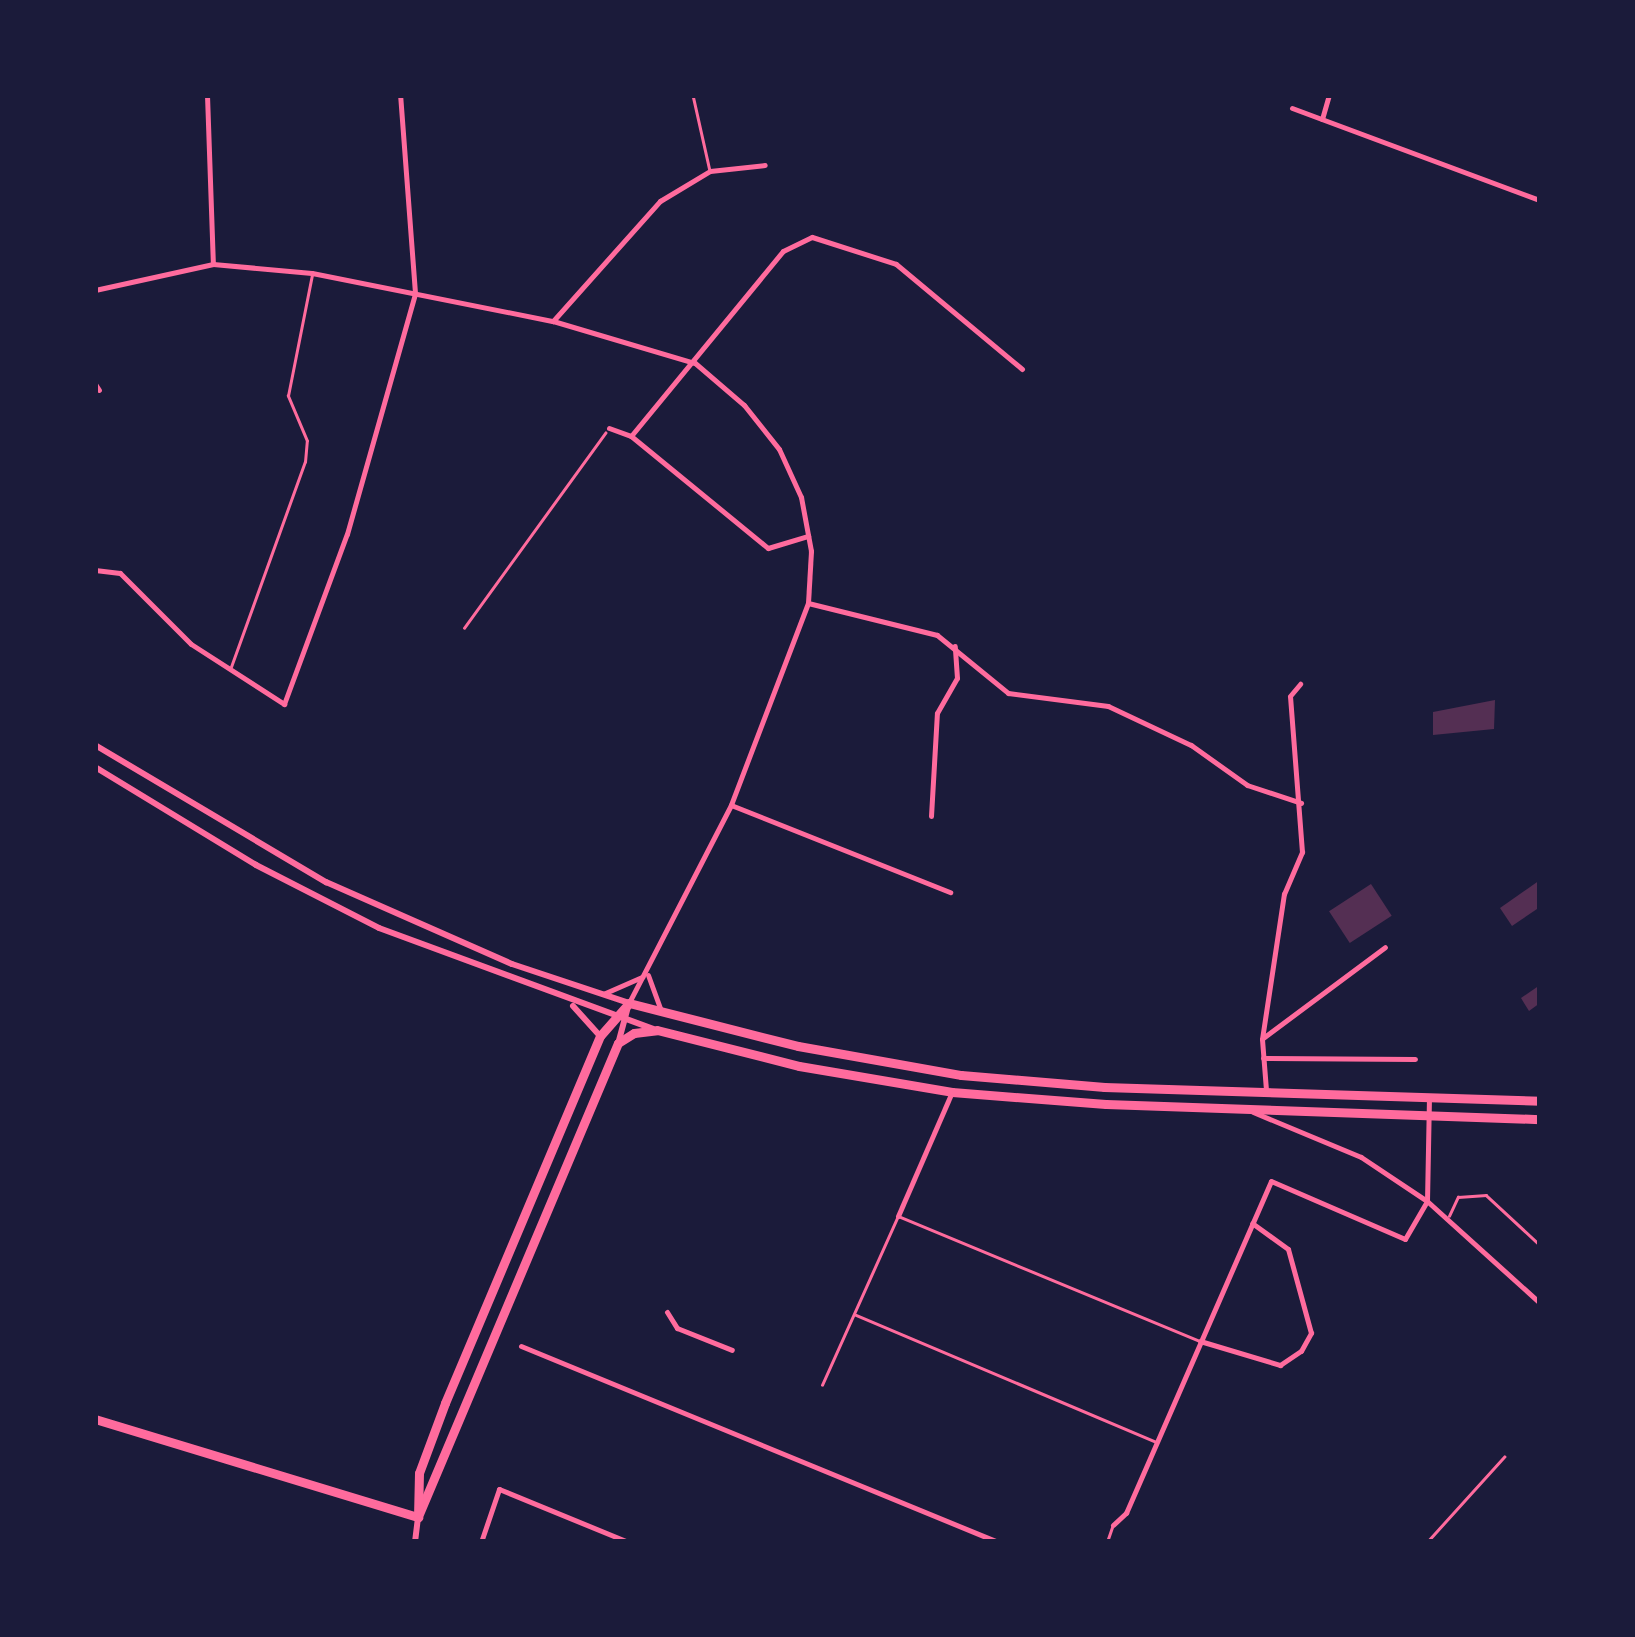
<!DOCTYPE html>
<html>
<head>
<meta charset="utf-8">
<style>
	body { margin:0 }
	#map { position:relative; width:1635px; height:1637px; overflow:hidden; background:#1b1b3a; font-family:"Source Sans 3",sans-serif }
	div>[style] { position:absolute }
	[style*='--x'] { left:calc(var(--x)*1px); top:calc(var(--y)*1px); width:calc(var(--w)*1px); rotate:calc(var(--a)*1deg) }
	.building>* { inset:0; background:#542f53; transform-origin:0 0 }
	.path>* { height:2.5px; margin:-1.25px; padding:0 1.25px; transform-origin:1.25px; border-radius:1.25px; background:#ff6b9d }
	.service>* { height:2.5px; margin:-1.25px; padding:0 1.25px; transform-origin:1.25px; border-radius:1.25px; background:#ff6b9d }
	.minor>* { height:5px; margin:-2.5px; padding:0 2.5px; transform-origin:2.5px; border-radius:2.5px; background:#ff6b9d }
	.tertiary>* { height:6px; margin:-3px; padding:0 3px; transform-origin:3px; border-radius:3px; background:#ff6b9d }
	.primary>* { height:9px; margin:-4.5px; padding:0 4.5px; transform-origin:4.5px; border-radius:4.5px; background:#ff6b9d }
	span { translate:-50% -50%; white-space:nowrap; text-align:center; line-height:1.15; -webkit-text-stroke:9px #1b1b3a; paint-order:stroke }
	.frame { position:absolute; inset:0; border:98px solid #1b1b3a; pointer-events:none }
</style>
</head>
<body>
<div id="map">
	<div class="building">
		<div style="clip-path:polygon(1495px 700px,1494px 729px,1433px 735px,1433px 712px)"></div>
		<div style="clip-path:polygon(1540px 880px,1540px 907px,1512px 926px,1500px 908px)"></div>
		<div style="left:1371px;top:884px;width:38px;height:50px;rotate:57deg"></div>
		<div style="clip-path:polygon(1540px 985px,1540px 1003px,1529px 1011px,1521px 998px)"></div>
	</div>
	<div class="path">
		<div style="--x:464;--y:628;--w:241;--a:-54.1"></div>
	</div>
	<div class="service">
		<div style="--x:693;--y:95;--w:78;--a:77.4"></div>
		<div style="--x:231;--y:667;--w:218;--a:-70.2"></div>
		<div style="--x:305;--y:462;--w:21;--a:-85"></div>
		<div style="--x:307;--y:441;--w:49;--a:-112.9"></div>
		<div style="--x:288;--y:396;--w:123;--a:-78.8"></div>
		<div style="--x:1449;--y:1216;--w:21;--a:-65"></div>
		<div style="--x:1458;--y:1197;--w:28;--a:-4"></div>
		<div style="--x:1486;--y:1195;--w:74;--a:42.8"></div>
		<div style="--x:856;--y:1315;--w:326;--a:22.9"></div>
		<div style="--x:822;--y:1385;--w:185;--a:-65.8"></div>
		<div style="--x:898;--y:1216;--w:324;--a:22.5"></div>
		<div style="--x:1107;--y:1542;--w:18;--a:-71"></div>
		<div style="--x:1427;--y:1542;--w:115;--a:-47.8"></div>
	</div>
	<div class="minor">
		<div style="--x:207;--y:95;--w:169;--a:88"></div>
		<div style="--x:474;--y:95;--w:47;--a:0"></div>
		<div style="--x:1292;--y:108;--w:265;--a:20.4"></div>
		<div style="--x:1322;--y:119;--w:25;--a:-74"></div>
		<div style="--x:95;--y:290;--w:121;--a:-12.4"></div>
		<div style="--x:213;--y:264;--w:99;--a:5.2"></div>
		<div style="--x:312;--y:273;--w:246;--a:11.3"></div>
		<div style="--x:553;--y:321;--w:148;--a:16.5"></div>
		<div style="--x:695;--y:363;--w:65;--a:40.6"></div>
		<div style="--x:744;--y:405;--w:56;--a:51.5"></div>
		<div style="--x:779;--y:449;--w:53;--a:65.4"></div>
		<div style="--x:801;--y:497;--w:55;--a:79.5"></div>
		<div style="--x:811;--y:551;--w:52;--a:93.3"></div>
		<div style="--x:808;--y:603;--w:216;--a:110.9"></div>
		<div style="--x:731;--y:805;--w:223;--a:117.3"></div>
		<div style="--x:553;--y:321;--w:161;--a:-48.3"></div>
		<div style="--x:660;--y:201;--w:58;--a:-31"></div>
		<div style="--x:710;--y:171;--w:55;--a:-6.2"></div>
		<div style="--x:95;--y:384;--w:7;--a:56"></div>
		<div style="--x:95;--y:408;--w:21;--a:90"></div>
		<div style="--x:609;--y:428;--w:23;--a:20"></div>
		<div style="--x:631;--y:436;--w:177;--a:39.3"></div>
		<div style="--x:768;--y:548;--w:42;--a:-16.7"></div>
		<div style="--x:631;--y:436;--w:239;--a:-50.6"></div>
		<div style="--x:783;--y:251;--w:32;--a:-26"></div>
		<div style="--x:812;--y:237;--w:88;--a:17.8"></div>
		<div style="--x:896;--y:264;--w:164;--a:39.8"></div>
		<div style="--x:95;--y:570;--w:25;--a:7"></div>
		<div style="--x:120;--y:573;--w:100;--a:45"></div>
		<div style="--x:191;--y:644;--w:111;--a:32.8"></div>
		<div style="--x:284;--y:704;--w:181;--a:-69.7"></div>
		<div style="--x:347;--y:534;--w:250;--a:-74.2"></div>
		<div style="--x:415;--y:293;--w:199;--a:-94.3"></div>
		<div style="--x:808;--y:603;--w:133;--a:13.9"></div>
		<div style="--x:937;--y:635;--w:92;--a:39.2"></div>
		<div style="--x:1008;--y:693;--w:101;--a:7.4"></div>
		<div style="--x:1108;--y:706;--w:92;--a:25.2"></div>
		<div style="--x:1191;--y:745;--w:69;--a:35.5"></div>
		<div style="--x:1247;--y:785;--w:57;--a:18.4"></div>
		<div style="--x:731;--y:805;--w:236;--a:21.7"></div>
		<div style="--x:931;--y:816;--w:103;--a:-86.7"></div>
		<div style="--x:937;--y:713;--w:40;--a:-60.3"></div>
		<div style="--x:957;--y:678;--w:32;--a:-94"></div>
		<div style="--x:648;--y:975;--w:37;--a:70"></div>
		<div style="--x:603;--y:994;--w:43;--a:-23.6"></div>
		<div style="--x:1263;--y:1038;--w:152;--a:-36.7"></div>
		<div style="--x:1263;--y:1058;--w:152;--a:0.4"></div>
		<div style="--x:1266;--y:1090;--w:51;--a:-94.5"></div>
		<div style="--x:1262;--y:1039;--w:147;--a:-81.4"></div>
		<div style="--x:1284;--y:894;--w:46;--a:-66.8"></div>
		<div style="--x:1302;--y:852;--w:156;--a:-94.4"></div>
		<div style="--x:1290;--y:696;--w:16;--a:-50"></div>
		<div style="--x:1253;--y:1112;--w:117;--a:22.6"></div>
		<div style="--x:1361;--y:1157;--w:79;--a:33.7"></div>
		<div style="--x:1427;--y:1201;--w:152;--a:42.1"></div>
		<div style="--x:898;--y:1216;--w:135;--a:-66.5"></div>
		<div style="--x:667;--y:1312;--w:19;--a:58"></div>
		<div style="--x:677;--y:1328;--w:59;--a:21.8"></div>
		<div style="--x:1200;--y:1341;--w:84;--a:16.7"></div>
		<div style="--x:1280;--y:1365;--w:25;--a:-34"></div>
		<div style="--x:1301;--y:1351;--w:21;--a:-61"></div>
		<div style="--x:1311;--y:1333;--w:87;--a:-105.3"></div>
		<div style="--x:1288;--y:1249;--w:44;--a:-144.2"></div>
		<div style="--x:521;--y:1346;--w:516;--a:22.34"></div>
		<div style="--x:1113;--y:1525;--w:18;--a:-43"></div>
		<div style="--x:1126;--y:1513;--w:362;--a:-66.4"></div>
		<div style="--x:1271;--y:1181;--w:146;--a:23.4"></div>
		<div style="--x:1405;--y:1239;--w:44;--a:-59.9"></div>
		<div style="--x:1427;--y:1201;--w:104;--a:-88.9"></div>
		<div style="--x:481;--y:1542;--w:56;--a:-71.2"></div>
		<div style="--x:499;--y:1489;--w:139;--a:22.3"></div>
	</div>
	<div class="tertiary">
		<div style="--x:95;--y:745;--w:269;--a:30.7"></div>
		<div style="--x:326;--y:882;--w:203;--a:23.8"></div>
		<div style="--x:512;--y:964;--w:123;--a:18.4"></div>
		<div style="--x:629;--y:1003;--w:38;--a:105"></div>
		<div style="--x:95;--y:767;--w:188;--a:31.3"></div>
		<div style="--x:256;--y:865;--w:138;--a:27.1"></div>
		<div style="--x:379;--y:928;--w:292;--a:20.2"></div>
		<div style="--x:573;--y:1006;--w:40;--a:48"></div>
		<div style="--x:415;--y:1542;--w:25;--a:-83"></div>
	</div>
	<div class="primary">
		<div style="--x:95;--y:1419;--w:338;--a:16.9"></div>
		<div style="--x:419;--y:1514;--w:511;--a:-67.1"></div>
		<div style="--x:618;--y:1043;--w:19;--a:-32"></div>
		<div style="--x:634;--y:1033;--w:23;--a:-7"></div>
		<div style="--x:657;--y:1030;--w:146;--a:14.2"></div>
		<div style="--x:799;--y:1066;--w:155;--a:9.6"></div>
		<div style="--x:952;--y:1092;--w:154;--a:4.5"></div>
		<div style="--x:1106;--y:1104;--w:434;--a:2"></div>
		<div style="--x:418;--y:1517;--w:44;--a:-88.7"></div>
		<div style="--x:419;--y:1473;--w:75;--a:-69.6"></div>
		<div style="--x:445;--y:1403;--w:398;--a:-67.1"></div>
		<div style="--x:600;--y:1036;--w:44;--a:-48.7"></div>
		<div style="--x:629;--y:1003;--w:174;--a:14.3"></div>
		<div style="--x:798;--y:1046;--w:166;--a:10.1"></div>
		<div style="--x:961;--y:1075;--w:144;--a:4.8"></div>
		<div style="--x:1104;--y:1087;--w:436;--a:1.8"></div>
	</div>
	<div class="frame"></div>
</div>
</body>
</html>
